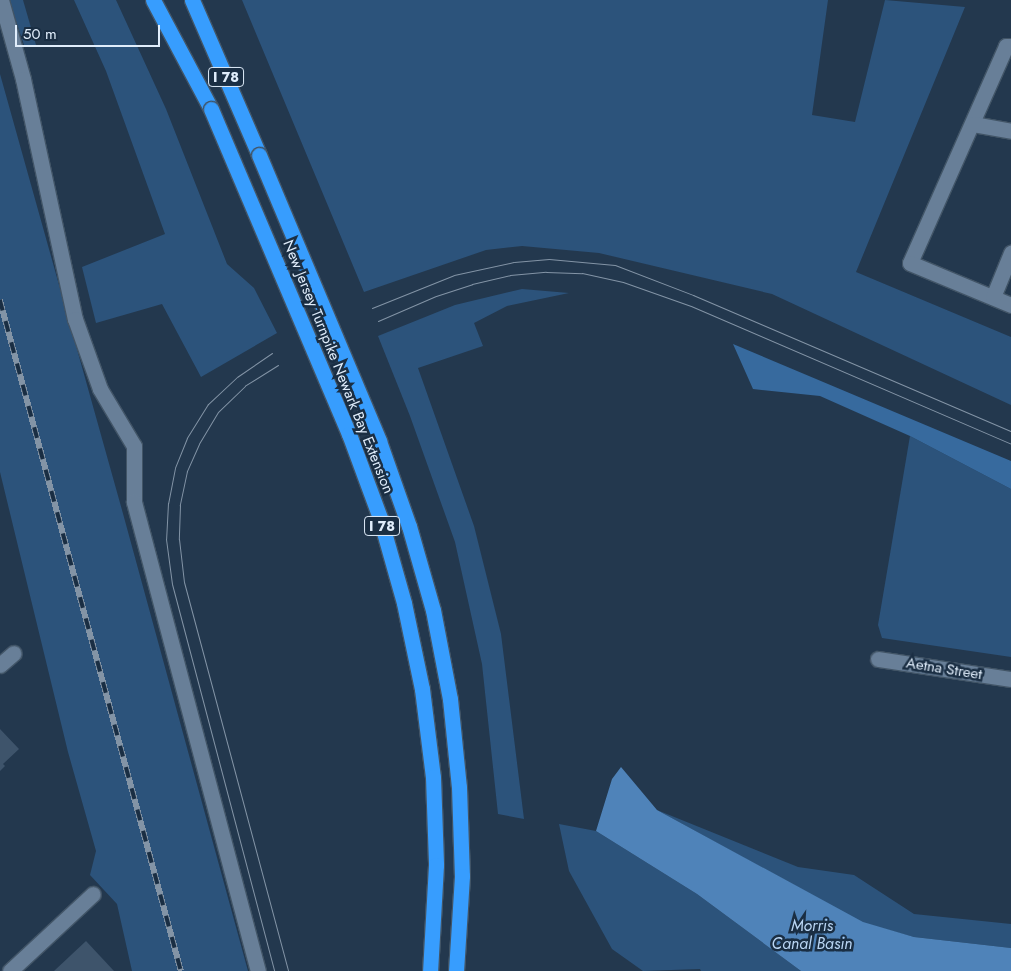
<!DOCTYPE html>
<html>
<head>
<meta charset="utf-8">
<style>
	body { margin:0 }
	#map { position:relative; width:1011px; height:971px; overflow:hidden; background:#23384e; font-family:Jost,sans-serif }
	div>[style] { position:absolute }
	[style*='--x'] { left:calc(var(--x)*1px); top:calc(var(--y)*1px); width:calc(var(--w)*1px); rotate:calc(var(--a)*1deg) }
	.green>* { inset:0; background:#2c537b }
	.forest>* { inset:0; background:#376a9e }
	.water>* { inset:0; background:#4f83b9 }
	.building>* { inset:0; background:#3e546b }
	.roads { filter:drop-shadow(1px 0 #425567) drop-shadow(-1px 0 #425567) drop-shadow(0 1px #425567) drop-shadow(0 -1px #425567) }
	.minor>* { height:15px; margin:-7.5px; padding:0 7.5px; transform-origin:7.5px; border-radius:7.5px; background:#687f98 }
	.highway>* { height:15px; margin:-7.5px; padding:0 7.5px; transform-origin:7.5px; border-radius:7.5px; background:#379dfe }
	.tram>* { height:1px; margin:-0.5px; padding:0 0.5px; transform-origin:0.5px; border-radius:0.5px; background:#8394a6 }
	.rail>* { height:5.5px; margin-top:-2.75px; transform-origin:0; background:repeating-linear-gradient(90deg,#1a2e43 0 11px,#8394a6 0 22px); box-sizing:border-box; border-block:1px solid #8394a6 }
	.bridges { filter:drop-shadow(1px 0 #425567) drop-shadow(-1px 0 #425567) drop-shadow(0 1px #425567) drop-shadow(0 -1px #425567) }
	.highway-bridge>* { height:15px; margin:-7.5px; padding:0 7.5px; transform-origin:7.5px; border-radius:7.5px; background:#379dfe }
	span { translate:-50% -50%; white-space:nowrap; text-align:center; line-height:1.15; -webkit-text-stroke:5px #1a2e43; paint-order:stroke }
	.shield-label span { padding:1px 4px; background:#1a2e43; border:1px solid; border-radius:4px; -webkit-text-stroke-width:0 }
	.shield-label { font-size:14px; color:#e0edfb; font-weight:700 }
	.street-label { font-size:15px; color:#e0edfb }
	.water-label { font-size:16px; color:#bad6f4; font-style:italic }
	.scale { position:absolute; left:15px; top:25px; width:145px; height:22px; box-sizing:border-box; border:2px solid #e0edfb; border-top:0; padding-left:6px; font-size:15px; line-height:18px; white-space:nowrap; color:#e0edfb; -webkit-text-stroke:4px #1a2e43; paint-order:stroke }
</style>
</head>
<body>
<div id="map">
	<div class="green">
		<div style="clip-path:polygon(9px 0,23px 0,36px 45px,24px 45px)"></div>
		<div style="clip-path:polygon(74px 0,116px 0,166px 109px,227px 264px,254px 288px,277px 333px,201px 377px,162px 304px,96px 323px,82px 267px,165px 234px,106px 71px)"></div>
		<div style="clip-path:polygon(242px 0,828px 0,812px 115px,855px 122px,885px 0,965px 7px,856px 272px,1011px 337px,1011px 405px,772px 294px,599px 253px,522px 246px,486px 250px,364px 292px)"></div>
		<div style="clip-path:polygon(0 74px,122px 510px,248px 971px,132px 971px,117px 904px,90px 875px,96px 851px,68px 752px,0 472px)"></div>
		<div style="clip-path:polygon(522px 289px,569px 293px,507px 306px,474px 323px,483px 346px,418px 368px,474px 526px,501px 634px,524px 819px,498px 814px,482px 664px,455px 542px,410px 416px,378px 336px,455px 305px)"></div>
		<div style="clip-path:polygon(910px 436px,1011px 489px,1011px 657px,882px 638px,878px 625px)"></div>
		<div style="clip-path:polygon(657px 810px,798px 867px,854px 875px,914px 914px,1011px 924px,1011px 948px,914px 937px,863px 923px)"></div>
		<div style="clip-path:polygon(559px 824px,596px 831px,697px 894px,801px 971px,701px 971px,700px 969px,643px 971px,612px 949px,569px 871px)"></div>
	</div>
	<div class="forest">
		<div style="clip-path:polygon(733px 344px,1011px 461px,1011px 489px,910px 436px,820px 396px,753px 389px)"></div>
	</div>
	<div class="water">
		<div style="clip-path:polygon(621px 767px,657px 810px,863px 922px,914px 937px,1011px 948px,1011px 971px,801px 971px,697px 894px,596px 831px,612px 779px)"></div>
	</div>
	<div class="building">
		<div style="clip-path:polygon(0 729px,19px 749px,3px 764px,5px 766px,0 771px)"></div>
		<div style="clip-path:polygon(86px 941px,114px 971px,54px 971px)"></div>
	</div>
	<div class="roads">
		<div class="minor">
			<div style="--x:1;--y:0;--w:82;--a:74.4"></div>
			<div style="--x:23;--y:79;--w:246;--a:77.8"></div>
			<div style="--x:75;--y:319;--w:74;--a:70.3"></div>
			<div style="--x:100;--y:389;--w:66;--a:59.2"></div>
			<div style="--x:134;--y:446;--w:56;--a:90"></div>
			<div style="--x:134;--y:502;--w:485;--a:75.2"></div>
			<div style="--x:1011;--y:46;--w:5;--a:180"></div>
			<div style="--x:1006;--y:46;--w:237;--a:113.9"></div>
			<div style="--x:910;--y:263;--w:109;--a:22.6"></div>
			<div style="--x:973;--y:124;--w:39;--a:10"></div>
			<div style="--x:993;--y:297;--w:48;--a:-67.8"></div>
			<div style="--x:878;--y:659;--w:134;--a:8.6"></div>
			<div style="--x:0;--y:665;--w:18;--a:-41"></div>
			<div style="--x:10;--y:971;--w:113;--a:-42.9"></div>
		</div>
		<div class="highway">
			<div style="--x:153;--y:0;--w:123;--a:62"></div>
			<div style="--x:192;--y:0;--w:169;--a:66.6"></div>
		</div>
	</div>
	<div class="tram">
		<div style="--x:372;--y:308;--w:88;--a:-21.9"></div>
		<div style="--x:454;--y:275;--w:61;--a:-12.2"></div>
		<div style="--x:514;--y:262;--w:35;--a:-5"></div>
		<div style="--x:549;--y:259;--w:66;--a:5.2"></div>
		<div style="--x:615;--y:265;--w:84;--a:21"></div>
		<div style="--x:693;--y:295;--w:346;--a:23.2"></div>
		<div style="--x:378;--y:321;--w:63;--a:-23.3"></div>
		<div style="--x:436;--y:296;--w:38;--a:-18"></div>
		<div style="--x:472;--y:284;--w:39;--a:-13"></div>
		<div style="--x:510;--y:275;--w:36;--a:-5"></div>
		<div style="--x:546;--y:272;--w:36;--a:2"></div>
		<div style="--x:582;--y:273;--w:42;--a:12.4"></div>
		<div style="--x:623;--y:282;--w:72;--a:19.4"></div>
		<div style="--x:691;--y:306;--w:348;--a:23.3"></div>
		<div style="--x:272;--y:353;--w:42;--a:145.6"></div>
		<div style="--x:237;--y:377;--w:40;--a:137"></div>
		<div style="--x:208;--y:404;--w:40;--a:122"></div>
		<div style="--x:187;--y:438;--w:32;--a:112"></div>
		<div style="--x:175;--y:468;--w:36;--a:101"></div>
		<div style="--x:168;--y:503;--w:36;--a:93"></div>
		<div style="--x:166;--y:539;--w:45;--a:82.4"></div>
		<div style="--x:172;--y:584;--w:400;--a:75.2"></div>
		<div style="--x:278;--y:365;--w:39;--a:148"></div>
		<div style="--x:245;--y:386;--w:37;--a:136"></div>
		<div style="--x:218;--y:412;--w:37;--a:121"></div>
		<div style="--x:199;--y:444;--w:30;--a:114"></div>
		<div style="--x:187;--y:471;--w:35;--a:102"></div>
		<div style="--x:180;--y:505;--w:34;--a:92"></div>
		<div style="--x:179;--y:539;--w:43;--a:83.4"></div>
		<div style="--x:184;--y:582;--w:403;--a:75"></div>
	</div>
	<div class="rail">
		<div style="--x:0;--y:300;--w:695;--a:74.9"></div>
	</div>
	<div class="bridges">
		<div class="highway-bridge">
			<div style="--x:211;--y:109;--w:353;--a:67"></div>
			<div style="--x:349;--y:434;--w:90;--a:69.7"></div>
			<div style="--x:380;--y:518;--w:88;--a:74.2"></div>
			<div style="--x:404;--y:603;--w:88;--a:78.2"></div>
			<div style="--x:422;--y:689;--w:89;--a:82.9"></div>
			<div style="--x:433;--y:777;--w:88;--a:88"></div>
			<div style="--x:436;--y:865;--w:106;--a:93.2"></div>
			<div style="--x:259;--y:155;--w:310;--a:67.2"></div>
			<div style="--x:379;--y:441;--w:90;--a:70.6"></div>
			<div style="--x:409;--y:526;--w:87;--a:74.1"></div>
			<div style="--x:433;--y:610;--w:91;--a:79.2"></div>
			<div style="--x:450;--y:699;--w:88;--a:84.2"></div>
			<div style="--x:459;--y:787;--w:89;--a:88.1"></div>
			<div style="--x:462;--y:876;--w:95;--a:93.6"></div>
		</div>
	</div>
	<div class="shield-label">
		<span style="left:226px;top:77px">I 78</span>
		<span style="left:382px;top:526px">I 78</span>
	</div>
	<div class="street-label">
		<span style="left:338px;top:367px;rotate:68deg">New Jersey Turnpike Newark Bay Extension</span>
		<span style="left:944px;top:669px;rotate:9deg">Aetna Street</span>
	</div>
	<div class="water-label">
		<span style="left:812px;top:935px">Morris<br>Canal Basin</span>
	</div>
	<div class="scale">50 m</div>
</div>
</body>
</html>
